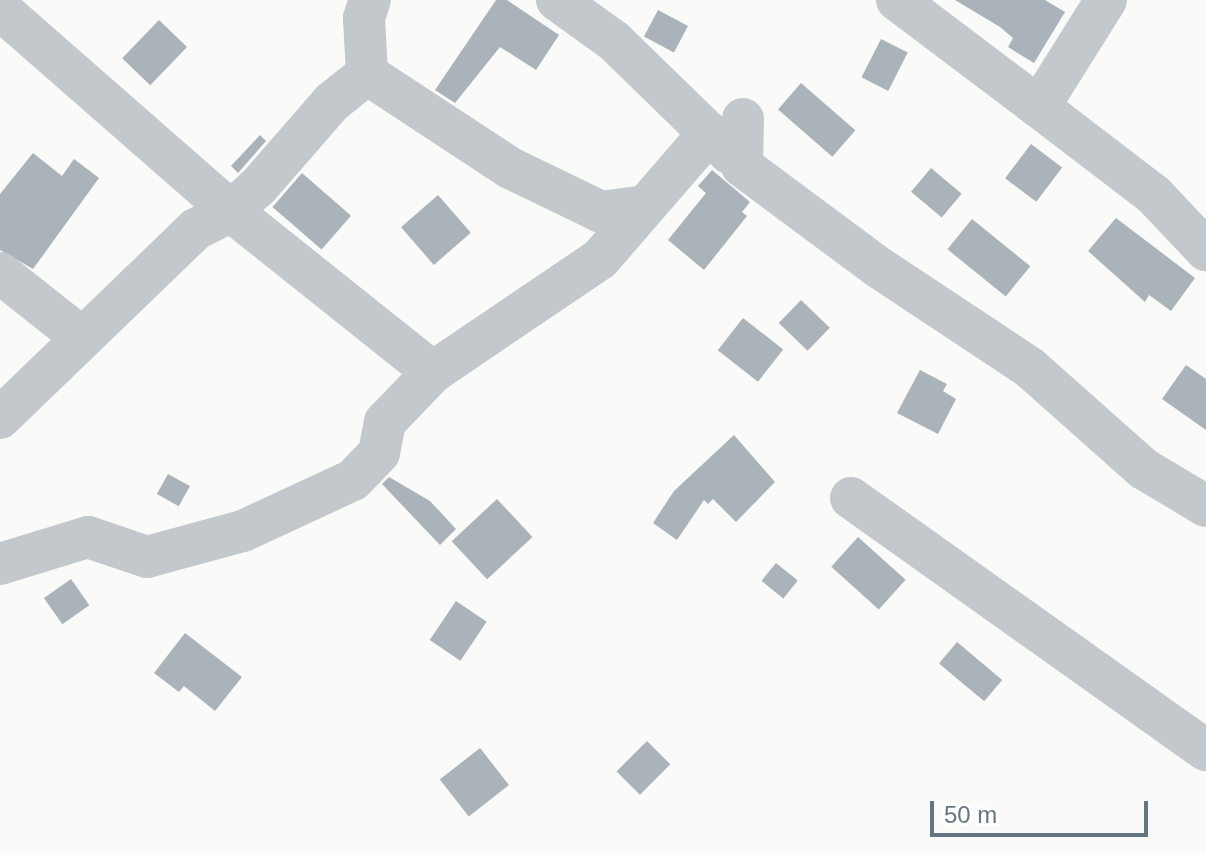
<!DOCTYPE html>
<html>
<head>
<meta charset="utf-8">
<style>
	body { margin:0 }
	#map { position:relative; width:1206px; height:853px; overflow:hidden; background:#fafaf8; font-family:Helvetica,sans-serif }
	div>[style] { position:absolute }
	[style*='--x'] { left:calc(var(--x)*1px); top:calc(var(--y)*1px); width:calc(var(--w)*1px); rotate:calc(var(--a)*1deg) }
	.building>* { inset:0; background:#aab3b9; transform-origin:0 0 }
	.minor>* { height:42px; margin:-21px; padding:0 21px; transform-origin:21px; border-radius:21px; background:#c3c8cc }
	span { translate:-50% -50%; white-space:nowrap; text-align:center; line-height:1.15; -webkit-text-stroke:8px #fff; paint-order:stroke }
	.scale { position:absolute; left:930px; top:801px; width:218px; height:36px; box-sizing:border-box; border:4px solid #657683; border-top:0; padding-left:10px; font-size:24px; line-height:28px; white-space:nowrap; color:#657683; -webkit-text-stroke:6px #fff; paint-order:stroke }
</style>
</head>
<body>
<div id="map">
	<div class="building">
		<div style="clip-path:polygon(496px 0,507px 0,559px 35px,536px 70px,500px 47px,455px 103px,435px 90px)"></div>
		<div style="clip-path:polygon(955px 0,1045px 0,1065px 12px,1034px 63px,1008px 47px,1013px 38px,1000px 27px)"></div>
		<div style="left:658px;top:10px;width:34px;height:30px;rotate:28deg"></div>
		<div style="left:159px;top:20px;width:39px;height:53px;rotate:44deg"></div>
		<div style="left:881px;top:39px;width:30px;height:43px;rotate:27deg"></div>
		<div style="left:801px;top:83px;width:72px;height:35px;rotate:41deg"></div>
		<div style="clip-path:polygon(260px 135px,266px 141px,238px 173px,231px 166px)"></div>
		<div style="left:1031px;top:144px;width:39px;height:43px;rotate:37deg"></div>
		<div style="clip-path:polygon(33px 153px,62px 176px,74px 159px,99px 178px,33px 269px,0 250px,0 194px)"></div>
		<div style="left:931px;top:168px;width:40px;height:31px;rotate:40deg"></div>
		<div style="clip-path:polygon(712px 170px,750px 202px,742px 212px,747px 216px,704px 270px,668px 240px,706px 193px,698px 186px)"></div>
		<div style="left:302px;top:173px;width:65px;height:45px;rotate:41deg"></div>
		<div style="left:438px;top:195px;width:50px;height:49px;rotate:49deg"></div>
		<div style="clip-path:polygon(1116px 218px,1195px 278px,1171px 311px,1149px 295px,1145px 302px,1088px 251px)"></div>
		<div style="left:972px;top:219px;width:75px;height:39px;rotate:39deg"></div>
		<div style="left:801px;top:300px;width:40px;height:32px;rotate:44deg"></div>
		<div style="left:743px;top:318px;width:51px;height:41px;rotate:38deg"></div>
		<div style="clip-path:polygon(1186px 365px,1206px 379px,1206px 430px,1162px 399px)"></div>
		<div style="clip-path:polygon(920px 370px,947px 384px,943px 391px,956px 399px,938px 434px,897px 413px)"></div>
		<div style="clip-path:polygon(734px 435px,775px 482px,736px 522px,713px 499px,708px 504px,704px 500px,677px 540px,653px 523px,674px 491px)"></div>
		<div style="left:168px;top:474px;width:25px;height:23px;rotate:29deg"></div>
		<div style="clip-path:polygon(389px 477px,430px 501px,456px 529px,440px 545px,382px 484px)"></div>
		<div style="left:497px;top:499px;width:52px;height:62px;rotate:47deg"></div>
		<div style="left:858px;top:537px;width:64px;height:40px;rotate:42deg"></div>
		<div style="left:776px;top:563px;width:28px;height:23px;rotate:39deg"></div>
		<div style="left:71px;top:579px;width:32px;height:33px;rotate:55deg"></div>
		<div style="left:456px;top:601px;width:37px;height:47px;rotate:34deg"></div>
		<div style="clip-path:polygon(185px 633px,242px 677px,215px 711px,184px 686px,179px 692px,154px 673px)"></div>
		<div style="left:957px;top:642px;width:59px;height:28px;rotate:40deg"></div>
		<div style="left:647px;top:741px;width:33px;height:43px;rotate:45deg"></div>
		<div style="left:480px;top:748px;width:47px;height:51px;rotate:52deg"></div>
	</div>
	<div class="minor">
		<div style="--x:557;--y:0;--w:70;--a:35.7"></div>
		<div style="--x:614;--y:41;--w:161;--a:44.2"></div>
		<div style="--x:897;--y:0;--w:178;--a:37"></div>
		<div style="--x:1106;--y:0;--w:126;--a:122.1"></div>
		<div style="--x:1039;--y:107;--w:145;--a:37.4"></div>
		<div style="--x:1154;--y:195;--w:76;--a:46.6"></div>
		<div style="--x:0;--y:9;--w:307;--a:41.2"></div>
		<div style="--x:231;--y:211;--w:258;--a:38.6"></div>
		<div style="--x:433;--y:372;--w:202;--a:-34.1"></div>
		<div style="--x:600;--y:259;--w:167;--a:-49.1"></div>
		<div style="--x:367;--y:74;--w:56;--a:-93.1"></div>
		<div style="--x:364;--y:18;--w:19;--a:-72"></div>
		<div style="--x:743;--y:119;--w:47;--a:91.2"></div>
		<div style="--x:742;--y:166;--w:169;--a:36.6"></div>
		<div style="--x:878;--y:267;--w:181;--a:33.5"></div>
		<div style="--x:1029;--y:367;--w:154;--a:41.6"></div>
		<div style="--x:1144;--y:469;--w:72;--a:30.8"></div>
		<div style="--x:0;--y:273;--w:103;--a:38.3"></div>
		<div style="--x:0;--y:418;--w:272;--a:-44"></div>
		<div style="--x:196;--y:229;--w:39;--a:-27"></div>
		<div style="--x:231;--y:211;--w:36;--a:-42"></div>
		<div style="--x:258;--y:187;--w:113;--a:-49"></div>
		<div style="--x:332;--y:102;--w:45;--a:-38.7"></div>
		<div style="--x:367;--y:74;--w:171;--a:33.3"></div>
		<div style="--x:510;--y:168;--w:101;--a:25.8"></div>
		<div style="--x:601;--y:212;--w:45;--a:-7.6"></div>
		<div style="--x:851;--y:498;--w:435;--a:35.4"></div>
		<div style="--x:0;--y:564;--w:92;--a:-17.1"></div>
		<div style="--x:88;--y:537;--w:62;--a:18.7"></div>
		<div style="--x:147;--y:557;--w:99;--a:-15.2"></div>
		<div style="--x:243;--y:531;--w:121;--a:-24.9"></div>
		<div style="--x:353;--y:480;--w:37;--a:-46"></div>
		<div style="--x:379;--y:453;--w:32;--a:-79"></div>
		<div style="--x:385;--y:422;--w:69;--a:-46.2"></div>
	</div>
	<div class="scale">50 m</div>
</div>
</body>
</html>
